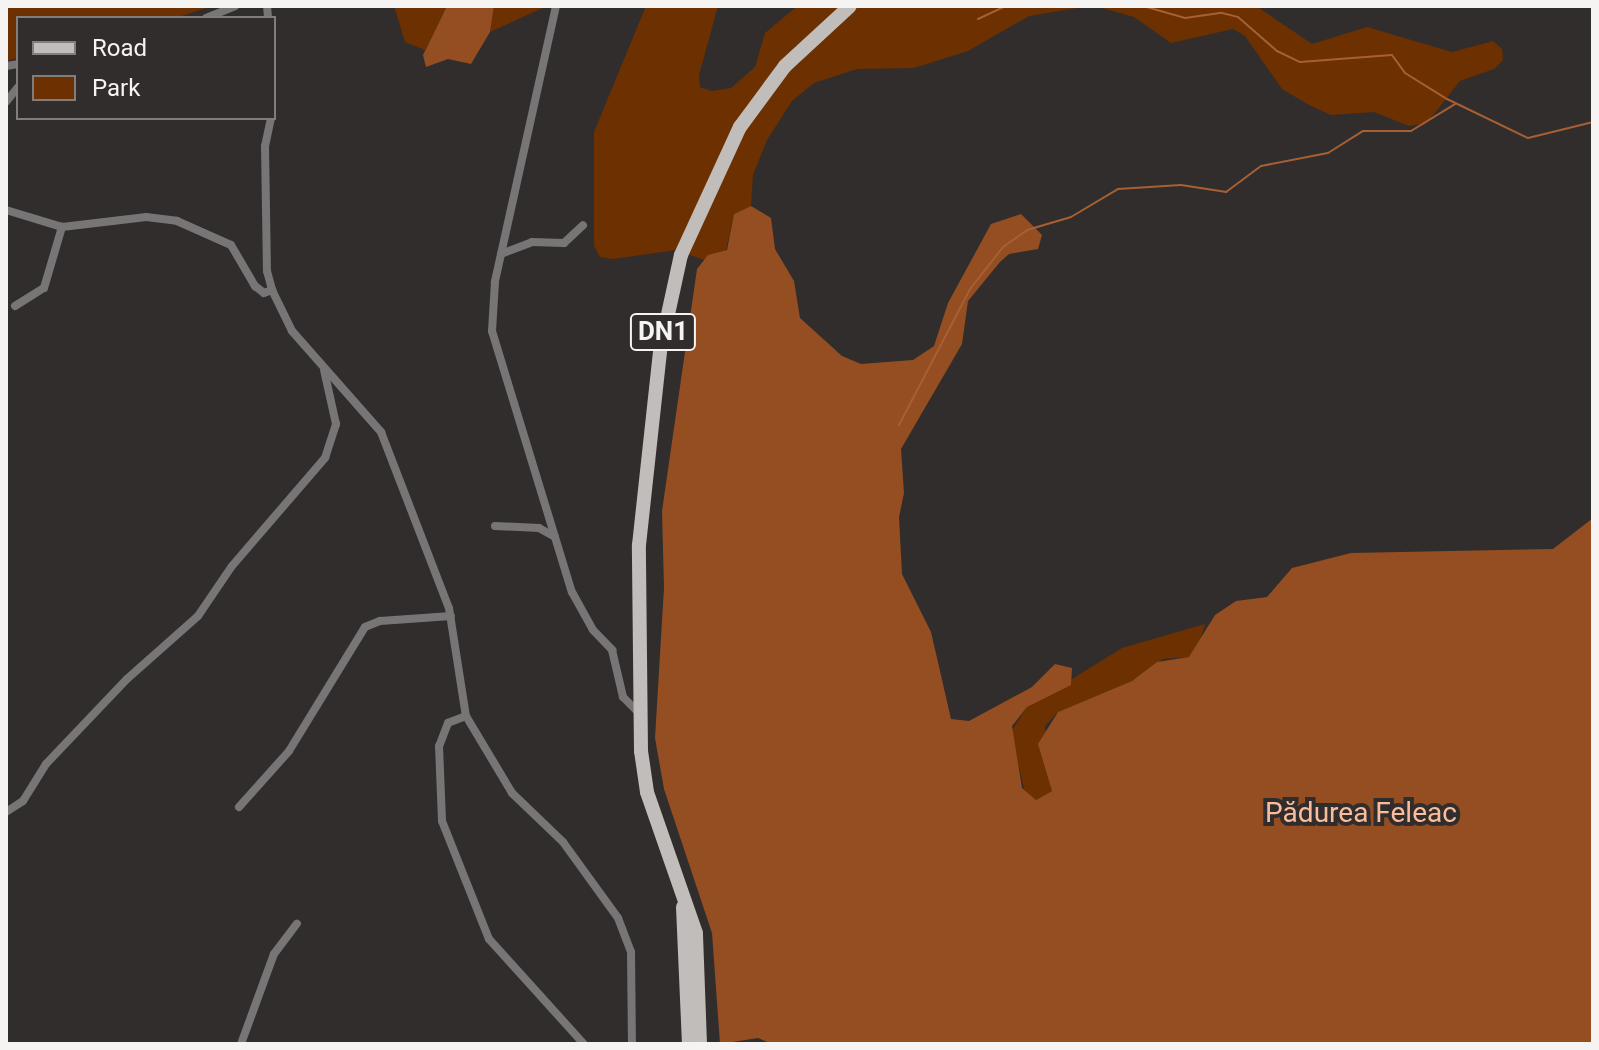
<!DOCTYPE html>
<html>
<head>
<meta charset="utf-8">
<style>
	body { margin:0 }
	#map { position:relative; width:1599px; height:1050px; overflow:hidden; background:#312d2c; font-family:Roboto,sans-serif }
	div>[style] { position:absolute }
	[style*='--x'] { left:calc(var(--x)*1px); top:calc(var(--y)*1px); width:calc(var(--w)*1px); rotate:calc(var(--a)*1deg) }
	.green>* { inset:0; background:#6d3001 }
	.forest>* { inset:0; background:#944e22 }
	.stream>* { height:2px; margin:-1px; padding:0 1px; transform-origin:1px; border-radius:1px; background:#a75f34 }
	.street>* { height:8px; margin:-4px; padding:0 4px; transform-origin:4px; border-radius:4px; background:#777575 }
	.primary>* { height:14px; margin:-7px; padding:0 7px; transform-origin:7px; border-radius:7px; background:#c0bdbb }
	span { translate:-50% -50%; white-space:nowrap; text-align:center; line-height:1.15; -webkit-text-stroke:8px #312d2c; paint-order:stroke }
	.shield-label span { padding:2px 6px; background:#312d2c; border:2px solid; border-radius:6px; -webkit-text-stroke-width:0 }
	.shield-label { font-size:26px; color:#f6f4f2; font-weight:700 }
	.park-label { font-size:28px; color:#fabd9b }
	.frame { position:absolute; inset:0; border:8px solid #f6f4f2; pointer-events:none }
	.legend { position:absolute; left:16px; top:16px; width:260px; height:104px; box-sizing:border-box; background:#312d2c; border:2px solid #807d7b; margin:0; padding:10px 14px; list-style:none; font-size:24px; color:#f6f4f2 }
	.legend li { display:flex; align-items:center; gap:16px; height:40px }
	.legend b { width:40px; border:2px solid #807d7b }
</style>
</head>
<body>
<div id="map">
	<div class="green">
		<div style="clip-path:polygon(6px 6px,212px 6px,175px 18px,18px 18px,18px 58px,6px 61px)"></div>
		<div style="clip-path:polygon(394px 6px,447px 6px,425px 50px,405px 42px)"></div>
		<div style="clip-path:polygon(494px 6px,547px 6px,490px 32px)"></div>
		<div style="clip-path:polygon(646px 6px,718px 6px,699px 75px,700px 87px,712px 91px,731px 88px,755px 67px,765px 33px,795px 8px,1089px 6px,1029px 16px,968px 51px,914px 68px,857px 69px,814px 83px,792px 101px,767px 140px,753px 175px,751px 206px,734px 214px,726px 250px,704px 260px,676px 250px,613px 259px,600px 257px,594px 246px,594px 132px)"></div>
		<div style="clip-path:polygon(1095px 6px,1256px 6px,1312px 44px,1367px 27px,1452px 52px,1493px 41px,1502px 49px,1503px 60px,1494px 69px,1460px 81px,1427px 123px,1409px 126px,1374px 112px,1331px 115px,1309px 105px,1282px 89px,1245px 36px,1233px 29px,1171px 43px,1134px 17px)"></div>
		<div style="clip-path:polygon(1205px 624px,1198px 648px,1189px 657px,1163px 659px,1132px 681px,1058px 712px,1045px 726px,1052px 791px,1036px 800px,1025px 793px,1011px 732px,1027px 707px,1122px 648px)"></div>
	</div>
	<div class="forest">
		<div style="clip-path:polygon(447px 6px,494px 6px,490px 32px,471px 64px,448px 59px,426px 67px,423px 55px)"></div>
		<div style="clip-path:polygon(751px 206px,771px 218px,775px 249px,794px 281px,800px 318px,842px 356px,861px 364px,913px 360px,934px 346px,948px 303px,991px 224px,1021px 214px,1042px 235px,1038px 249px,1009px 254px,1000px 262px,968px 301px,962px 344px,901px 449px,904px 493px,899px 517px,902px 574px,931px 632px,951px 719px,969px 721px,1032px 687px,1055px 664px,1072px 668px,1071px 685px,1027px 707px,1012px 726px,1022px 788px,1036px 800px,1052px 791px,1038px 744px,1058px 712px,1132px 681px,1157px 662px,1189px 657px,1215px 615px,1236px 601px,1267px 597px,1292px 568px,1351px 553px,1553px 549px,1593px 518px,1593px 1044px,772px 1044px,758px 1038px,720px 1044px,712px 933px,664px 789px,655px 738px,664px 588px,662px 511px,697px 269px,708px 255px,727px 250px,734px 214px)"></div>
	</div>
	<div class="stream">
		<div style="--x:1143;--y:6;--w:44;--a:15.9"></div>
		<div style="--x:1185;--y:18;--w:37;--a:-8"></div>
		<div style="--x:1222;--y:13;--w:16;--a:14"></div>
		<div style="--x:1238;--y:17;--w:52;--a:41.1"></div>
		<div style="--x:1277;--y:51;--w:25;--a:26"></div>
		<div style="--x:1300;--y:62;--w:92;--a:-4.4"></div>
		<div style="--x:1392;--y:55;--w:22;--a:54"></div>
		<div style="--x:1405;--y:73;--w:49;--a:31.8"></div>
		<div style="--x:1447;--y:99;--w:90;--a:25.7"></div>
		<div style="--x:1528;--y:138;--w:67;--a:-13.8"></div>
		<div style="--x:978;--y:19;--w:31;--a:-25"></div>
		<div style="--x:899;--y:425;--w:153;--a:-62.4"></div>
		<div style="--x:970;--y:289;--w:53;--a:-51.8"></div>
		<div style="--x:1003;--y:247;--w:29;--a:-35"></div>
		<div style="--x:1027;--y:230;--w:46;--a:-16.5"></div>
		<div style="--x:1071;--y:217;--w:55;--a:-30.8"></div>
		<div style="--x:1118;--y:189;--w:63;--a:-3.6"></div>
		<div style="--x:1181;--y:185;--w:46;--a:8.8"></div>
		<div style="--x:1226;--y:192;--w:44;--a:-36.6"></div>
		<div style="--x:1261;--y:166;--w:68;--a:-11"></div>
		<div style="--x:1328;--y:153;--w:41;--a:-32.2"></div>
		<div style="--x:1363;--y:131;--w:48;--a:0"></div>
		<div style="--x:1411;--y:131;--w:52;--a:-31.5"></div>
	</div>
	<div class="street">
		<div style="--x:267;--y:6;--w:12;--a:85"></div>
		<div style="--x:556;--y:6;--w:283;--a:102.5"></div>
		<div style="--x:495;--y:282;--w:49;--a:93.5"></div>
		<div style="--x:492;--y:331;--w:273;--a:73"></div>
		<div style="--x:572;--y:592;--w:43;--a:61.1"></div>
		<div style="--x:593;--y:630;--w:28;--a:46"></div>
		<div style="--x:612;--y:650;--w:48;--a:76.8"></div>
		<div style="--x:623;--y:697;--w:24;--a:45"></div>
		<div style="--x:206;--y:18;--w:31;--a:-22"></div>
		<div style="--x:6;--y:66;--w:12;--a:-9"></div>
		<div style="--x:6;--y:102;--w:19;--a:-51"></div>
		<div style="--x:271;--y:118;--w:29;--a:102"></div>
		<div style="--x:265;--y:146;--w:125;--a:89.1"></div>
		<div style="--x:267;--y:271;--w:20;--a:75"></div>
		<div style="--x:272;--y:290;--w:46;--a:64"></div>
		<div style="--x:292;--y:331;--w:135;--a:48.6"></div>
		<div style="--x:381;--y:432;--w:189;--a:68.9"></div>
		<div style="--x:449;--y:608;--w:109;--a:81.1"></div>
		<div style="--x:466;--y:716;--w:90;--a:59.1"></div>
		<div style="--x:512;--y:793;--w:71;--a:43.9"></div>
		<div style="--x:563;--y:842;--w:94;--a:54.1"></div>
		<div style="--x:618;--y:918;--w:36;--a:69"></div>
		<div style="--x:631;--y:952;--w:92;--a:89.4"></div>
		<div style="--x:6;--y:210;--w:59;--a:16.9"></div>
		<div style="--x:62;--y:227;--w:85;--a:-6.8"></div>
		<div style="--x:146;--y:217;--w:31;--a:7"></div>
		<div style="--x:177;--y:221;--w:59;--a:24"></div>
		<div style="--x:231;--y:245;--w:48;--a:59.7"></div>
		<div style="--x:255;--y:286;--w:11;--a:38"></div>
		<div style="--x:264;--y:293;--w:9;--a:-21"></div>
		<div style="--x:501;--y:254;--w:33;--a:-21"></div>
		<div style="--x:532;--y:242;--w:32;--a:2"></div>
		<div style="--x:564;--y:243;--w:26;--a:-43"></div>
		<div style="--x:15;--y:306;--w:34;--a:-32"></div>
		<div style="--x:44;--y:288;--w:64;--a:-73.6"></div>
		<div style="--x:495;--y:526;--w:44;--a:2.6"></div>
		<div style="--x:539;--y:528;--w:18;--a:29"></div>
		<div style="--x:466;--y:716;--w:19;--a:159"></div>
		<div style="--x:448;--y:723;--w:25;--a:111"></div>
		<div style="--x:439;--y:746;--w:75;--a:87.7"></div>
		<div style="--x:442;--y:821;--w:127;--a:68.3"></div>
		<div style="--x:489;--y:939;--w:142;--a:47.9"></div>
		<div style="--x:239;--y:807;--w:75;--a:-48.2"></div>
		<div style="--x:289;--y:751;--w:145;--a:-58.5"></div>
		<div style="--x:365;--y:627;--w:16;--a:-22"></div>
		<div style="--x:380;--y:621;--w:71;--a:-4"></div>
		<div style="--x:6;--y:812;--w:20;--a:-33"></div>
		<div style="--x:23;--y:801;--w:44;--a:-58.1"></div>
		<div style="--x:46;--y:764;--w:117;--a:-46.4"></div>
		<div style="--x:127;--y:679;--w:95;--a:-41.6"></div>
		<div style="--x:198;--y:616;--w:60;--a:-55.8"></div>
		<div style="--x:232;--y:566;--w:143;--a:-49.3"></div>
		<div style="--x:325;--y:458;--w:36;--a:-72"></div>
		<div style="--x:336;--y:424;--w:55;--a:-102.5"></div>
		<div style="--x:241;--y:1044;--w:96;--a:-69.9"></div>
		<div style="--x:274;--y:954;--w:38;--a:-53"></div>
	</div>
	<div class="primary">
		<div style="--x:683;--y:907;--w:137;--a:87.5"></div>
		<div style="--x:700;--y:1044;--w:111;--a:-92.1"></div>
		<div style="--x:696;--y:933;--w:149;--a:-109.2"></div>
		<div style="--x:647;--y:792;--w:41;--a:-98.3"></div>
		<div style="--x:641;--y:751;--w:206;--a:-90.6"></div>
		<div style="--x:639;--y:545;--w:195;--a:-83.8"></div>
		<div style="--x:660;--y:351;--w:98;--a:-77.7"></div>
		<div style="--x:681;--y:255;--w:141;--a:-65.3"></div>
		<div style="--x:740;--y:127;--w:76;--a:-53.6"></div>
		<div style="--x:785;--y:66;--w:88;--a:-42.7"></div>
	</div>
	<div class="shield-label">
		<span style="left:663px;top:332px">DN1</span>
	</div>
	<div class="park-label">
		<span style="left:1361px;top:813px">Pădurea Feleac</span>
	</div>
	<div class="frame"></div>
	<ul class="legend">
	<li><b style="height:10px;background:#c0bdbb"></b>Road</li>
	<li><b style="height:22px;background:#6d3001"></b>Park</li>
	</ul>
</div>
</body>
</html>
